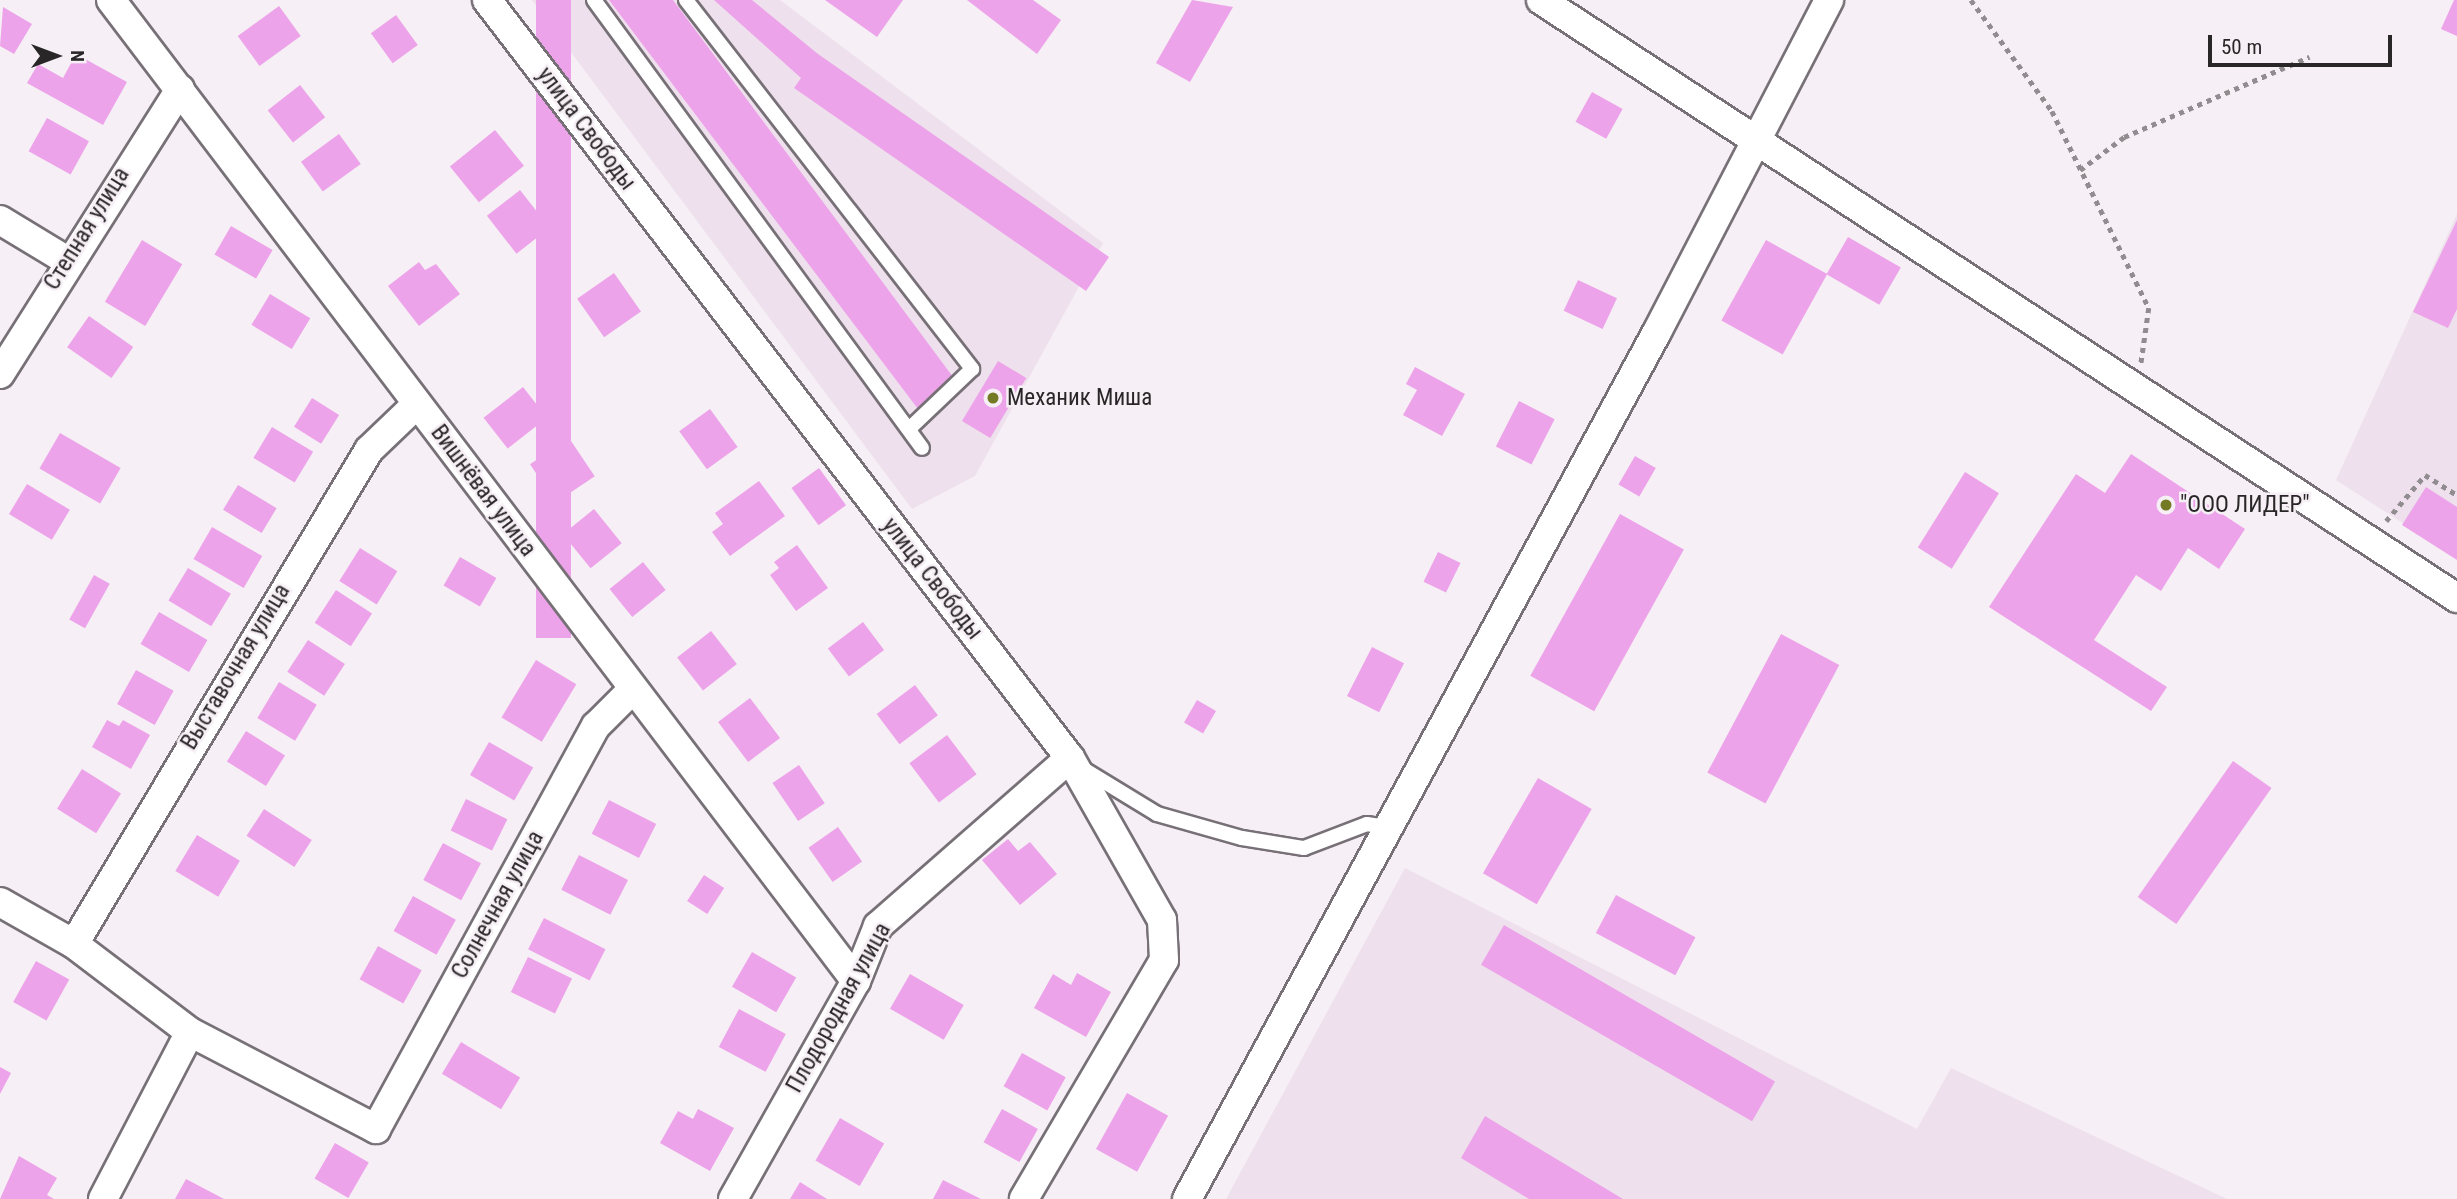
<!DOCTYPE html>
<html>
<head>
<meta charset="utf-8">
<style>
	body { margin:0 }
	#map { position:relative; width:2457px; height:1199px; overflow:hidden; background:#f6eff5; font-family:"Roboto Condensed",sans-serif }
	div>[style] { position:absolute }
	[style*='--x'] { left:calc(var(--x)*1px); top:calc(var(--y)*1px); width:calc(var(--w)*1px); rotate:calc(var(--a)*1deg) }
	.built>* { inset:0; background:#eee1ed }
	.building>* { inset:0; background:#eda3e9; transform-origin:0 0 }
	.path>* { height:4.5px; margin-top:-2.25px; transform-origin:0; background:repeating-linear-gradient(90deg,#918c90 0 5px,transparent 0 10px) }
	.roads { filter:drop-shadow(2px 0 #777177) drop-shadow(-2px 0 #777177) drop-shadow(0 2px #777177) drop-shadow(0 -2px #777177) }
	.lane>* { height:14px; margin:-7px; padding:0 7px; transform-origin:7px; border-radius:7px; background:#fff }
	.street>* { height:28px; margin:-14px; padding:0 14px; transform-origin:14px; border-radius:14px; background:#fff }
	.dots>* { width:19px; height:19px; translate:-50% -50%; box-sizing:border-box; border:4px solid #f6eff5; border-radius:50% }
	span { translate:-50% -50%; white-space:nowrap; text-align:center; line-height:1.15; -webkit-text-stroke:5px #f6eff5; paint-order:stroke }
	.street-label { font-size:23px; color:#292628 }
	.poi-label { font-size:23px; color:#292628 }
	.left { translate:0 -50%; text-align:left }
	.north { position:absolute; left:21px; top:21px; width:70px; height:70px; -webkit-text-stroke:5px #f6eff5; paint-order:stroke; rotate:90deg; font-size:19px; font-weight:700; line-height:28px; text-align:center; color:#292628 }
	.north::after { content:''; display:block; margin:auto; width:24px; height:32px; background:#292628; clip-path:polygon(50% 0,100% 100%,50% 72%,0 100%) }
	.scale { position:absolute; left:2208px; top:35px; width:184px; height:32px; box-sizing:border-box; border:4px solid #292628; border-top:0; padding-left:9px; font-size:21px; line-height:24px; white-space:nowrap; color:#292628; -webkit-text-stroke:5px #f6eff5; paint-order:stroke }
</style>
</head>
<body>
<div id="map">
	<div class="built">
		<div style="clip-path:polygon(532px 0,780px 0,1103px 243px,975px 476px,912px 509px)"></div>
		<div style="clip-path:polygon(2457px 214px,2457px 558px,2336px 480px)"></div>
		<div style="clip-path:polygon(1405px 868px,1917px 1129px,1951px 1068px,2227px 1199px,1226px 1199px)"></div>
	</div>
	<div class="building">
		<div style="left:536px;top:0;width:35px;height:638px"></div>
		<div style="clip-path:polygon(609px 0,673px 0,956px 381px,918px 409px)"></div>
		<div style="clip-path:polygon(714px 0,752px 0,818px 54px,1109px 257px,1086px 291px,794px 88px,801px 78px)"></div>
		<div style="clip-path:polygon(825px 0,903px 0,877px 37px)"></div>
		<div style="clip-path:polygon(967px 0,1033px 0,1061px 20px,1037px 54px)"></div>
		<div style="clip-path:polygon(1192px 0,1233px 7px,1190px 82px,1156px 63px)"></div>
		<div style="clip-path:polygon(2454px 0,2457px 0,2457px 36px,2441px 29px)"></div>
		<div style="left:279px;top:6px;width:37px;height:51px;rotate:54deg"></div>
		<div style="clip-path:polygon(3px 7px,32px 24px,14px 54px,0 46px)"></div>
		<div style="left:396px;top:15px;width:37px;height:31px;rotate:54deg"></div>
		<div style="clip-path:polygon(76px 54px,127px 82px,103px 125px,27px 83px,38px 64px,63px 78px)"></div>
		<div style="left:300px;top:85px;width:41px;height:41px;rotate:52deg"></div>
		<div style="left:1592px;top:92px;width:35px;height:34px;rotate:29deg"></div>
		<div style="left:47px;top:118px;width:48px;height:38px;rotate:29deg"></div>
		<div style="left:495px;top:130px;width:46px;height:58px;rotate:51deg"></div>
		<div style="left:339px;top:134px;width:37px;height:47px;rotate:54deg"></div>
		<div style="left:520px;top:190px;width:48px;height:42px;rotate:52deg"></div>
		<div style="clip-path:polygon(2457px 220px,2457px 309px,2448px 328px,2413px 312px)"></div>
		<div style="left:231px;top:226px;width:48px;height:33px;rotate:30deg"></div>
		<div style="left:1848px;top:237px;width:61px;height:43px;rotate:30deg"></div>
		<div style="left:142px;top:240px;width:47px;height:72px;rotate:31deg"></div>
		<div style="left:1766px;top:240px;width:70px;height:92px;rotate:29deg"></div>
		<div style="clip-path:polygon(419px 262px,425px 270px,436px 264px,460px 294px,419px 326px,388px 286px)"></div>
		<div style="left:614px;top:273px;width:47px;height:45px;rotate:55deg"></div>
		<div style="left:1578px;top:280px;width:43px;height:34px;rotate:25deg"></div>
		<div style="left:270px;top:294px;width:47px;height:36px;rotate:31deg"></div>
		<div style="left:89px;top:316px;width:54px;height:38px;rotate:35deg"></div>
		<div style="left:998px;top:361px;width:33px;height:70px;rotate:31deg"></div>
		<div style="clip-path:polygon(1415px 367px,1465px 394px,1442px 436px,1403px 415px,1417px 390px,1406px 384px)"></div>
		<div style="left:523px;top:387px;width:39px;height:50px;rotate:52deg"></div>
		<div style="left:312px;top:398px;width:32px;height:34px;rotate:32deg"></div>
		<div style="left:1519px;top:401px;width:40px;height:51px;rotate:27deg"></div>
		<div style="left:710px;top:409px;width:47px;height:38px;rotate:54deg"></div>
		<div style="left:272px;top:427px;width:48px;height:36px;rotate:31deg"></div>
		<div style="left:60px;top:433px;width:70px;height:41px;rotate:30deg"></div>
		<div style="left:569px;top:438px;width:46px;height:47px;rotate:56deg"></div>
		<div style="clip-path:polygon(2131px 454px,2245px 529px,2219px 569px,2188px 548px,2161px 591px,2136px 575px,2094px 640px,2167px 687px,2151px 711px,1989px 607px,2076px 474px,2105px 493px)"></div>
		<div style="left:1635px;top:456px;width:24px;height:33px;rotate:30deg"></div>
		<div style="left:819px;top:468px;width:46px;height:34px;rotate:54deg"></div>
		<div style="left:1965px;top:472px;width:40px;height:89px;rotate:32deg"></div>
		<div style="clip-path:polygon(759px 481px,785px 516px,730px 556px,712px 532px,723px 524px,715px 513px)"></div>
		<div style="left:27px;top:484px;width:50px;height:35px;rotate:31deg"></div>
		<div style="left:238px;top:485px;width:45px;height:29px;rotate:31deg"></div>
		<div style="clip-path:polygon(2426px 487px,2457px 507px,2457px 560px,2402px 525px)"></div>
		<div style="left:594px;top:509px;width:44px;height:40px;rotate:51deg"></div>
		<div style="left:1620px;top:514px;width:73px;height:185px;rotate:29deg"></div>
		<div style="left:212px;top:527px;width:58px;height:37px;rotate:30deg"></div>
		<div style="clip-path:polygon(797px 545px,828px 588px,796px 611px,770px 575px,779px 568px,774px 562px)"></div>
		<div style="left:360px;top:548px;width:44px;height:39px;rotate:32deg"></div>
		<div style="left:1438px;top:552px;width:25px;height:33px;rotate:26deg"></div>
		<div style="left:460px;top:557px;width:42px;height:33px;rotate:30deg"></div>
		<div style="left:643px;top:562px;width:36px;height:43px;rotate:51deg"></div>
		<div style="left:188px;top:568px;width:50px;height:38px;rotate:31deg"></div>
		<div style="left:94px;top:575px;width:18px;height:51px;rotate:29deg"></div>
		<div style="left:336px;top:590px;width:43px;height:39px;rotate:33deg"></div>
		<div style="left:159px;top:612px;width:56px;height:37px;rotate:30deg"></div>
		<div style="left:863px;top:622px;width:35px;height:44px;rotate:53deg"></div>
		<div style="left:711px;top:631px;width:42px;height:43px;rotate:52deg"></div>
		<div style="left:1781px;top:634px;width:66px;height:157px;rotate:28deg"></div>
		<div style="left:308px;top:640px;width:44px;height:38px;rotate:33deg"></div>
		<div style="left:1372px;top:647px;width:36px;height:55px;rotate:27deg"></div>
		<div style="left:536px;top:660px;width:47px;height:67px;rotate:31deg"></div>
		<div style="left:136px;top:670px;width:43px;height:39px;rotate:29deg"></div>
		<div style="left:279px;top:682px;width:44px;height:42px;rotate:31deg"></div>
		<div style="left:915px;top:685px;width:38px;height:48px;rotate:53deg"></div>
		<div style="left:750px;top:698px;width:50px;height:40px;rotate:53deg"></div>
		<div style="left:1197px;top:700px;width:22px;height:26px;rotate:30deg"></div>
		<div style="clip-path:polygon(107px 720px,119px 726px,123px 720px,150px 735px,131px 769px,92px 747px)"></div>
		<div style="left:246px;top:731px;width:46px;height:36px;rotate:32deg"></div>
		<div style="left:947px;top:735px;width:49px;height:47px;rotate:53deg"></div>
		<div style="left:489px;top:742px;width:51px;height:38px;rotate:30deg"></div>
		<div style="left:2233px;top:761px;width:47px;height:166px;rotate:35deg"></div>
		<div style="left:799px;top:765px;width:46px;height:32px;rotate:56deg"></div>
		<div style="left:82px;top:769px;width:46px;height:47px;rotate:32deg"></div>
		<div style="left:1538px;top:778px;width:62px;height:110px;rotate:30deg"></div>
		<div style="left:466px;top:799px;width:46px;height:35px;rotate:26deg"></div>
		<div style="left:609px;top:800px;width:53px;height:38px;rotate:27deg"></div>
		<div style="left:264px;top:809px;width:57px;height:32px;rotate:33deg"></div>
		<div style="left:838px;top:827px;width:42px;height:36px;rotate:55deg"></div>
		<div style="left:197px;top:835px;width:50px;height:42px;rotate:31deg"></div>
		<div style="clip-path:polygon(1008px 839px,1018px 851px,1030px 842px,1057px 874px,1020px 905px,982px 860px)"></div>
		<div style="left:443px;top:843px;width:43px;height:42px;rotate:28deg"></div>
		<div style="left:579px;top:855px;width:55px;height:39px;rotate:27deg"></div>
		<div style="left:704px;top:875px;width:24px;height:31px;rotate:33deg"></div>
		<div style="left:1616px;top:895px;width:90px;height:43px;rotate:28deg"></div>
		<div style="left:413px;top:896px;width:49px;height:40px;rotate:29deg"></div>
		<div style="left:544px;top:918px;width:69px;height:35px;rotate:27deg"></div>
		<div style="left:1504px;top:925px;width:313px;height:46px;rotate:30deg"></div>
		<div style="left:378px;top:946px;width:50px;height:38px;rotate:29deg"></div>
		<div style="left:752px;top:952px;width:51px;height:40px;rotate:30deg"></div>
		<div style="left:528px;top:957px;width:49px;height:39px;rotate:26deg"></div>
		<div style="left:36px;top:961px;width:38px;height:47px;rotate:29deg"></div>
		<div style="clip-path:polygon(1077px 973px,1111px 992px,1086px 1037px,1034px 1008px,1053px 974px,1071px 985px)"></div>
		<div style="left:910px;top:974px;width:62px;height:40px;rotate:30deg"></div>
		<div style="left:739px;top:1009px;width:53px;height:43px;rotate:28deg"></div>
		<div style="left:461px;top:1042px;width:69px;height:37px;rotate:31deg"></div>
		<div style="left:1022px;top:1053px;width:50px;height:38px;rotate:29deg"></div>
		<div style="clip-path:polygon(0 1067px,11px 1073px,0 1094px)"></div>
		<div style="left:1127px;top:1093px;width:47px;height:64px;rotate:29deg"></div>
		<div style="clip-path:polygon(698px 1109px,734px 1128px,710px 1171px,660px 1143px,678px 1111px,693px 1119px)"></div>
		<div style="left:1002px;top:1109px;width:41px;height:38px;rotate:29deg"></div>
		<div style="clip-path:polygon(1485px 1116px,1623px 1199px,1529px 1199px,1461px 1158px)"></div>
		<div style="left:840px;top:1118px;width:51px;height:49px;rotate:30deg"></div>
		<div style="left:335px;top:1143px;width:39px;height:41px;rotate:30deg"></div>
		<div style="clip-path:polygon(19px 1156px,57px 1178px,47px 1195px,54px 1199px,0 1199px)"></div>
		<div style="clip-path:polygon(186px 1179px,224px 1199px,175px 1199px)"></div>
		<div style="clip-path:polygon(943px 1180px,981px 1199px,933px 1199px)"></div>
		<div style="clip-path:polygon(800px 1182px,827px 1199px,790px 1199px)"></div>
	</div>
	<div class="path">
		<div style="--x:1971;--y:0;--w:137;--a:53.9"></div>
		<div style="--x:2052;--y:111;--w:220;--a:63.8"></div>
		<div style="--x:2149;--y:308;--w:57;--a:98.1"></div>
		<div style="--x:2080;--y:170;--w:55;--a:-36.9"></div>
		<div style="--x:2124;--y:137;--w:202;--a:-23.4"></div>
		<div style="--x:2386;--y:521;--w:60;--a:-49.7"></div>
		<div style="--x:2425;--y:475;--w:38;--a:32"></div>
	</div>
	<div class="roads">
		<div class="lane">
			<div style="--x:594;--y:0;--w:555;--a:53.79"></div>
			<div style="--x:686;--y:0;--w:467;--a:52.2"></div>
			<div style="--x:972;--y:369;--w:87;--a:136.4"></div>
			<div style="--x:1085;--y:770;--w:84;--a:31.4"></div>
			<div style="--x:1157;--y:814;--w:88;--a:15.8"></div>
			<div style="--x:1242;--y:838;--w:63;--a:9.2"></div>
			<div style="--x:1304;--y:848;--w:67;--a:-20.9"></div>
			<div style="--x:1367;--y:824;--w:24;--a:9"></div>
		</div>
		<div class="street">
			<div style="--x:111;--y:0;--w:1232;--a:52.79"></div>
			<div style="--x:487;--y:0;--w:956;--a:52.44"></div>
			<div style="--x:1070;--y:758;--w:186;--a:60.4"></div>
			<div style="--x:1162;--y:920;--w:40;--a:87.1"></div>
			<div style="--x:1164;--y:960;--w:277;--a:120.4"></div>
			<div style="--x:1541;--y:0;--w:1094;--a:33.14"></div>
			<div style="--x:0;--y:220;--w:77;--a:31.2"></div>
			<div style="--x:0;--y:374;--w:337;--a:-57.7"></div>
			<div style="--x:0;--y:902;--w:85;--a:29.6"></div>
			<div style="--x:74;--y:944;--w:146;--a:37.2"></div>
			<div style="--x:190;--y:1032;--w:210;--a:27.5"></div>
			<div style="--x:376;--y:1129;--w:459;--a:-61.4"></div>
			<div style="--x:596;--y:726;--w:51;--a:-45"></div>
			<div style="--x:74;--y:944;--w:575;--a:-59.16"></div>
			<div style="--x:369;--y:450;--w:66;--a:-43.8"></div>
			<div style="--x:103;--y:1199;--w:188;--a:-62.5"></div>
			<div style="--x:733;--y:1199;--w:250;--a:-60.6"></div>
			<div style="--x:856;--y:981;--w:59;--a:-68.2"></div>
			<div style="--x:878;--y:926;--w:255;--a:-41.2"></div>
			<div style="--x:1187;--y:1199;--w:986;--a:-61.54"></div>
			<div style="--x:1657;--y:332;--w:374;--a:-62.6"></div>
		</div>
	</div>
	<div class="dots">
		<div style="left:993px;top:398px;background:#747a23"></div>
		<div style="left:2166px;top:505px;background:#747a23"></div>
	</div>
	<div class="street-label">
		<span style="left:586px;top:129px;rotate:53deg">улица Свободы</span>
		<span style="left:87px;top:229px;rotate:-58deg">Степная улица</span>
		<span style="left:483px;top:491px;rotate:53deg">Вишнёвая улица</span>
		<span style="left:932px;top:579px;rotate:52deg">улица Свободы</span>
		<span style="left:236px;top:667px;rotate:-59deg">Выставочная улица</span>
		<span style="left:498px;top:905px;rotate:-61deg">Солнечная улица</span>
		<span style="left:839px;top:1008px;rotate:-61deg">Плодородная улица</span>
	</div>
	<div class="poi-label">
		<span class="left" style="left:1007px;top:398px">Механик Миша</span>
		<span class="left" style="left:2180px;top:505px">"ООО ЛИДЕР"</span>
	</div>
	<div class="north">N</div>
	<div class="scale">50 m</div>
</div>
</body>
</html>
